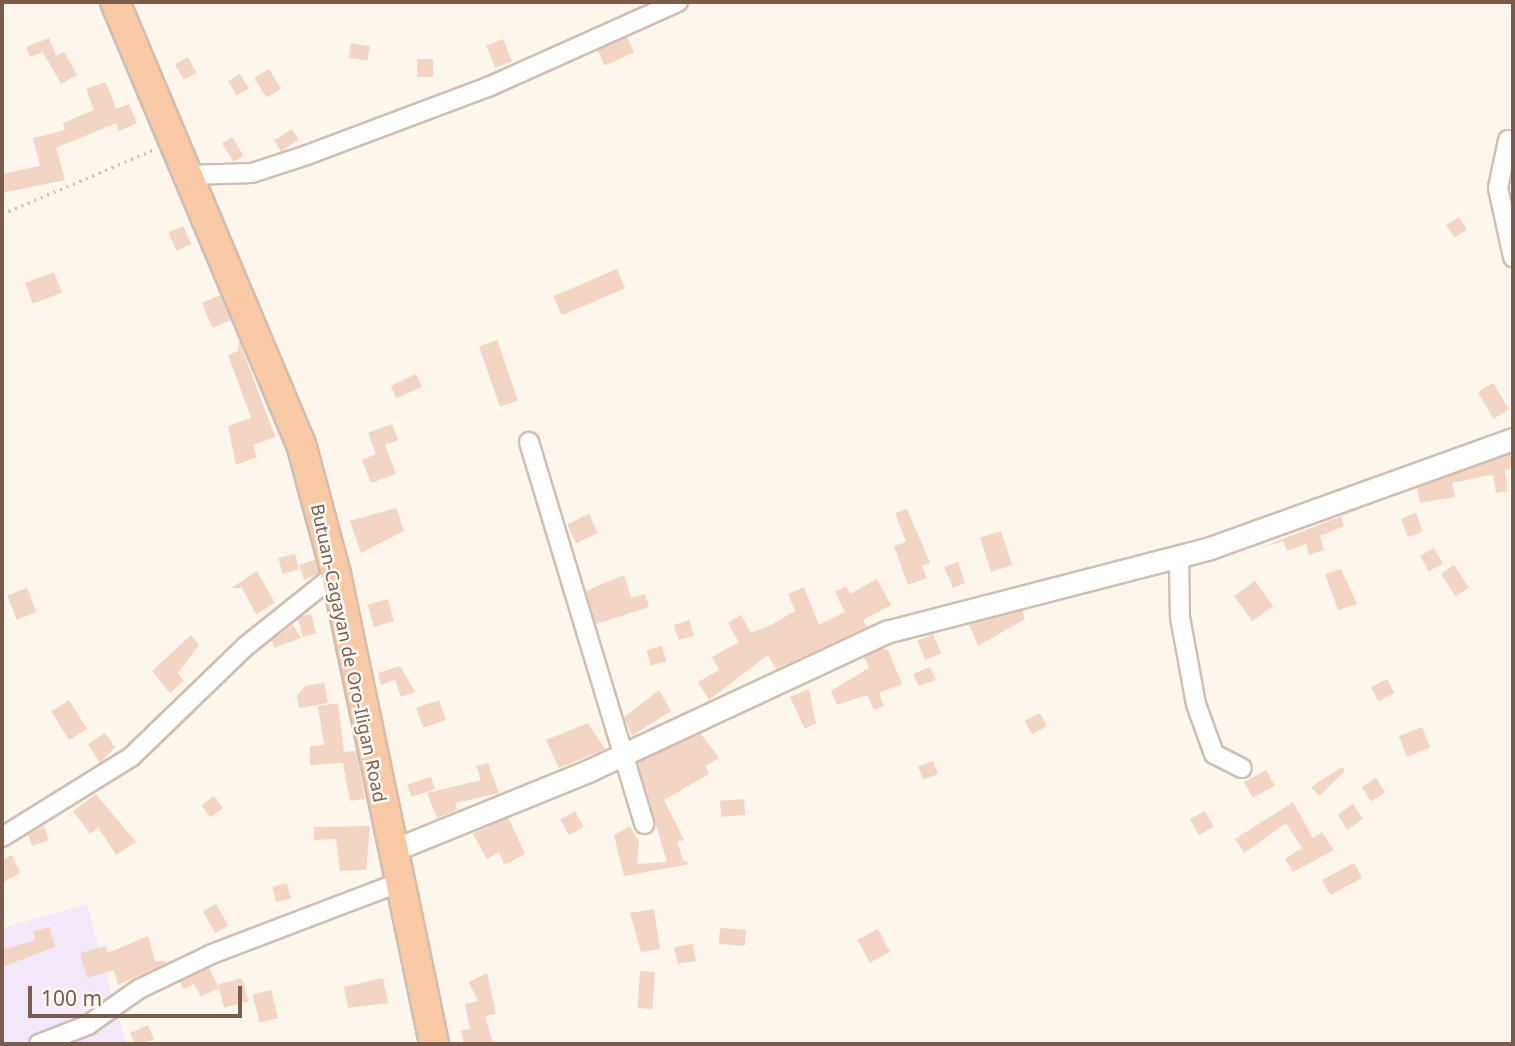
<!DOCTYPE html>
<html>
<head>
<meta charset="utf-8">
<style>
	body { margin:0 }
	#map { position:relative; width:1515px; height:1046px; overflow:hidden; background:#fdf6ec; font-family:"Noto Sans",sans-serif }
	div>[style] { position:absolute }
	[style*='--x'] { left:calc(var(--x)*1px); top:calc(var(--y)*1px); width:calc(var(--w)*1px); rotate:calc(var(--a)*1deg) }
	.education>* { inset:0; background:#f3e8fa }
	.building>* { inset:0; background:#f3d5c3; transform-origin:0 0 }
	.path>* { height:2.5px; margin-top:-1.25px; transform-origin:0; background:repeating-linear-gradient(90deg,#d9b8a5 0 2px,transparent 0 7px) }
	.roads { filter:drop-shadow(2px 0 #d1beb0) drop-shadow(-2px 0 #d1beb0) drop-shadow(0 2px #d1beb0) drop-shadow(0 -2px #d1beb0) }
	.minor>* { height:18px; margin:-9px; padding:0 9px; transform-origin:9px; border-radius:9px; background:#fff }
	.tertiary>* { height:21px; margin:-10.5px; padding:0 10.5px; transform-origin:10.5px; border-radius:10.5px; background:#fff }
	.trunk>* { height:28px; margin:-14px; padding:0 14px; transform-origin:14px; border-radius:14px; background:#f9c8a4 }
	span { translate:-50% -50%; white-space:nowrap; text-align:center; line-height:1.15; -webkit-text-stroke:5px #fffaf3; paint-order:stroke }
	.street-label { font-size:18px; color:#7a5c4d }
	.frame { position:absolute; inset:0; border:4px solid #7a5c4d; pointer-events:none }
	.scale { position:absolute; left:28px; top:986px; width:214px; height:32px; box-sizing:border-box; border:4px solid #7a5c4d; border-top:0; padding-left:9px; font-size:21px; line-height:24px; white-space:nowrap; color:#7a5c4d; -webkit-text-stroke:5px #fffaf3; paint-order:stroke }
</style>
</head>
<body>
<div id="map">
	<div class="education">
		<div style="clip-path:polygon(87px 904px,126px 1044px,2px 1044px,2px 928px)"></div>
	</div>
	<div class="building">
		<div style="left:627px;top:37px;width:17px;height:32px;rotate:66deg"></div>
		<div style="clip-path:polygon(49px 38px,56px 56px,64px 52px,77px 75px,61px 84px,43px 52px,30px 57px,26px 47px)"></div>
		<div style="left:503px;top:39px;width:24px;height:18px;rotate:68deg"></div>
		<div style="left:351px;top:43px;width:19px;height:15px;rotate:9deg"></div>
		<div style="left:188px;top:57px;width:18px;height:15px;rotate:61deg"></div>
		<div style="left:417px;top:59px;width:16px;height:18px"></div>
		<div style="left:269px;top:69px;width:23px;height:17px;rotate:59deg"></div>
		<div style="left:240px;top:74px;width:17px;height:14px;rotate:59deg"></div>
		<div style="clip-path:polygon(106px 82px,116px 109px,129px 104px,137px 123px,119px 131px,116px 123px,56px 148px,65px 180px,2px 193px,2px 174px,40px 166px,33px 138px,65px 130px,63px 123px,94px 110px,86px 89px)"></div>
		<div style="left:292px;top:129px;width:13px;height:21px;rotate:58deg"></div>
		<div style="left:232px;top:137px;width:22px;height:12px;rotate:58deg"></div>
		<div style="left:1459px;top:217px;width:15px;height:15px;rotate:58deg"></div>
		<div style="left:183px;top:226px;width:20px;height:16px;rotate:66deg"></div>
		<div style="left:617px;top:269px;width:21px;height:69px;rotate:67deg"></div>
		<div style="left:54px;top:272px;width:22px;height:31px;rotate:69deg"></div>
		<div style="left:220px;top:295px;width:27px;height:20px;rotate:66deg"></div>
		<div style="clip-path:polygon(239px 340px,275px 437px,253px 445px,257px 457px,236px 465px,228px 426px,251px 418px,228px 355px,238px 351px)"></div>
		<div style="left:497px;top:340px;width:64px;height:19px;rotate:71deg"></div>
		<div style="left:416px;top:374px;width:14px;height:28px;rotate:65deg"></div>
		<div style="left:1493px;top:383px;width:31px;height:18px;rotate:59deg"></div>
		<div style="clip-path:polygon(392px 424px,398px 440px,385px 445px,396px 474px,371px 483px,362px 460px,376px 454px,368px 433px)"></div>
		<div style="clip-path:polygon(1513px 453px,1513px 468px,1505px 470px,1508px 491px,1496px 493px,1493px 475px,1485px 476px,1452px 483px,1455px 497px,1420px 503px,1417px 487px)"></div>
		<div style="clip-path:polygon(1385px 499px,1341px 517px,1344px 526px,1320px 536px,1324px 550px,1309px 555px,1306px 544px,1287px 551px,1283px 541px,1260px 548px)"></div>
		<div style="clip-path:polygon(396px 508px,404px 531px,361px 553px,350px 521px)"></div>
		<div style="clip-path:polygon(907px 509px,930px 563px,922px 566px,927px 578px,908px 585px,894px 546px,906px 542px,895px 513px)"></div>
		<div style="left:1416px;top:513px;width:20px;height:16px;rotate:70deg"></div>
		<div style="left:589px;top:514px;width:21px;height:24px;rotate:65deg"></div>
		<div style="left:1001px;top:531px;width:36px;height:22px;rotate:72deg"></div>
		<div style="left:1434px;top:548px;width:18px;height:16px;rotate:61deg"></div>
		<div style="left:295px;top:554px;width:16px;height:17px;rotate:76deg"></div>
		<div style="clip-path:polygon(315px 560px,319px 573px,304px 580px,299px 565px)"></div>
		<div style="clip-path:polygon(958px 562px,965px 583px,953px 588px,944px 567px)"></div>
		<div style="left:1454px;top:565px;width:27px;height:16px;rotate:56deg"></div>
		<div style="clip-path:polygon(1341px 569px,1357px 604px,1338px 610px,1325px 574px)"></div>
		<div style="clip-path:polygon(257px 571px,275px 603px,256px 614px,242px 588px,231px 588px)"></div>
		<div style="clip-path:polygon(624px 575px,631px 598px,645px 594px,649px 607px,596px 624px,586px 591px)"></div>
		<div style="clip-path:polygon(877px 579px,891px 605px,863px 620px,867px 627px,776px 669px,768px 655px,709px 700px,698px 682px,719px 670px,712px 657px,739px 642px,728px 623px,741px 615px,751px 633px,771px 625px,795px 611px,788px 594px,804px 587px,819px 625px,845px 612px,835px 592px,846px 586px,850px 594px)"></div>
		<div style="left:1255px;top:581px;width:31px;height:26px;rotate:54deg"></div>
		<div style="left:27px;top:588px;width:26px;height:21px;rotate:69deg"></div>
		<div style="left:388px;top:599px;width:23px;height:21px;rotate:75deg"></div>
		<div style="clip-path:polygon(1022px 610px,1025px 619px,978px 646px,969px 624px)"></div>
		<div style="left:311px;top:614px;width:20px;height:14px;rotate:75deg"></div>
		<div style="left:689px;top:620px;width:16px;height:16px;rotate:72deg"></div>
		<div style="clip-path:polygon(293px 625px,301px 638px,274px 648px,272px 640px)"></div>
		<div style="left:933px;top:634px;width:21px;height:17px;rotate:67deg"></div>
		<div style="clip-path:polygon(191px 635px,199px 645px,178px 673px,184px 681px,170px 693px,152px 671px)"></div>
		<div style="left:662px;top:646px;width:16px;height:16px;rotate:75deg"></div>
		<div style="clip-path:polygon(881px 649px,888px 650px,902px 684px,879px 693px,884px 706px,874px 710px,867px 695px,837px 705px,831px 691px,869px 668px,864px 657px)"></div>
		<div style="clip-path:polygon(400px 666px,415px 692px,401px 697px,395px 680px,381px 685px,378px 673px)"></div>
		<div style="clip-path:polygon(930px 667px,936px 680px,919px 686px,913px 674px)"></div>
		<div style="left:1387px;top:679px;width:16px;height:18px;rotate:63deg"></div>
		<div style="clip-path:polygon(324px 683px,328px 703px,299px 708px,297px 696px,305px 686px)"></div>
		<div style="clip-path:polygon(809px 689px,816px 723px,805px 729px,790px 697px)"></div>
		<div style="clip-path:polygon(659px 690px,671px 711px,632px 736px,624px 717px)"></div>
		<div style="left:69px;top:700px;width:34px;height:21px;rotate:58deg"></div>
		<div style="left:439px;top:700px;width:21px;height:24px;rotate:71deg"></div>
		<div style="clip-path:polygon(338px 703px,344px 752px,356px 751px,365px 799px,350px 801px,343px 763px,310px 765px,310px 746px,324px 745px,318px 706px)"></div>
		<div style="left:1040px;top:713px;width:15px;height:17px;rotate:62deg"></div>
		<div style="clip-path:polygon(588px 723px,605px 749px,559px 768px,546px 740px)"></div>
		<div style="left:1422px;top:727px;width:22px;height:25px;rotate:68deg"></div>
		<div style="clip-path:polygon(105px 733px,115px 747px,100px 763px,88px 744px)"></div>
		<div style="clip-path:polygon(700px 733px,719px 758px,705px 766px,709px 774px,664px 800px,684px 840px,677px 842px,683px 860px,690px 864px,624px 876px,614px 835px,630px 826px,639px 842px,637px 864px,667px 862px,637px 762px)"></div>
		<div style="left:933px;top:761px;width:14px;height:16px;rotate:69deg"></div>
		<div style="clip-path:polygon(488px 763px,499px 793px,455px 803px,457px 810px,437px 818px,427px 793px,481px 780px,476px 766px)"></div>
		<div style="clip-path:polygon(1342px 767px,1345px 771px,1319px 796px,1311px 787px)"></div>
		<div style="left:1266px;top:770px;width:18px;height:25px;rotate:61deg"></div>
		<div style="left:431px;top:777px;width:13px;height:25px;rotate:72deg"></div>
		<div style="left:1376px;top:778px;width:17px;height:17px;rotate:57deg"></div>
		<div style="clip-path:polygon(96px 794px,136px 842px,116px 855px,98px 827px,90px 834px,73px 811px)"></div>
		<div style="left:214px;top:796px;width:15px;height:16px;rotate:53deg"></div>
		<div style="left:744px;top:799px;width:16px;height:24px;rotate:86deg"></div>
		<div style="clip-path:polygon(1293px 802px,1313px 838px,1322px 832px,1334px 850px,1293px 872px,1285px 859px,1302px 848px,1286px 823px,1244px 853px,1235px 839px)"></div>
		<div style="left:1353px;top:804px;width:18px;height:19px;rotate:56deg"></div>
		<div style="left:575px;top:811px;width:18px;height:17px;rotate:61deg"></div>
		<div style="left:1205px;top:811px;width:18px;height:17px;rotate:61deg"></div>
		<div style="clip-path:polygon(508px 817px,525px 854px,504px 865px,499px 852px,487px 859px,473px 834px)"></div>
		<div style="clip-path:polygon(44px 826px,49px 840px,32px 846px,28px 834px)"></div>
		<div style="clip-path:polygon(370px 826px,366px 870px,340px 871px,336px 839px,314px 840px,314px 827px)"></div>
		<div style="clip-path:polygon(12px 855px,20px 873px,2px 883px,2px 860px)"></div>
		<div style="left:1354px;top:863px;width:17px;height:36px;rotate:62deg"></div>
		<div style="left:287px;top:883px;width:16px;height:15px;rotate:76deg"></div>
		<div style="left:216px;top:904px;width:25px;height:15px;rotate:61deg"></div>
		<div style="clip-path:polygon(654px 909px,660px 949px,641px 952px,630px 913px)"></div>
		<div style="clip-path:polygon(49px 927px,55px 947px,2px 967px,2px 950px,35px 940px,33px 932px)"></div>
		<div style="left:720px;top:928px;width:26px;height:16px;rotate:4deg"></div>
		<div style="left:878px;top:929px;width:26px;height:23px;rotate:62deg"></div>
		<div style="clip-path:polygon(148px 936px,155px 961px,169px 962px,118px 985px,114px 970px,87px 978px,80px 953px,105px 946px,108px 953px)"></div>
		<div style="left:693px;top:944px;width:17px;height:19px;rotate:80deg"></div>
		<div style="clip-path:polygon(209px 968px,219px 988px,201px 997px,194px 984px,184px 989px,180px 982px)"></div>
		<div style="left:640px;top:971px;width:15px;height:37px;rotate:4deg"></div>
		<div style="clip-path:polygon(487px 973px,496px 1014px,485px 1016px,493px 1044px,464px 1044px,461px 1031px,470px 1029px,465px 1004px,478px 1001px,469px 982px)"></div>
		<div style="left:242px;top:978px;width:24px;height:25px;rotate:75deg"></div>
		<div style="clip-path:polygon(383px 978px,388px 1003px,348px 1008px,344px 987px)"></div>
		<div style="left:271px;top:990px;width:29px;height:19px;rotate:76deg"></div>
		<div style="clip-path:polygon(148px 1025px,154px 1040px,135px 1044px,130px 1033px)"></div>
	</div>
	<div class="path">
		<div style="--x:2;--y:214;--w:164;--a:-23"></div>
	</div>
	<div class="roads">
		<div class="minor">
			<div style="--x:1508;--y:140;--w:49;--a:101.8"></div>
			<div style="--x:1498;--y:188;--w:71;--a:77.7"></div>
			<div style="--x:190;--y:175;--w:62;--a:-1.8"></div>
			<div style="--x:252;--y:173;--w:58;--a:-18.1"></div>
			<div style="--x:307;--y:155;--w:193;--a:-20.6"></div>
			<div style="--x:488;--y:87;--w:208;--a:-24.1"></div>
			<div style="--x:529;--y:442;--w:399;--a:73.2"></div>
			<div style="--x:1179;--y:556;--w:61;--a:89.1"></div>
			<div style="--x:1180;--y:617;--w:88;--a:79.6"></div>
			<div style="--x:1196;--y:704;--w:53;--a:70.2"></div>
			<div style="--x:1214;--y:754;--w:31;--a:27"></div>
			<div style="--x:2;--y:837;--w:152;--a:-31.8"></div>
			<div style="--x:131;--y:757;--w:160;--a:-44"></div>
			<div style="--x:246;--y:646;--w:115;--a:-38.7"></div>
			<div style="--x:39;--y:1044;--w:53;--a:-21.2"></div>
			<div style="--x:88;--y:1025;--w:62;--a:-35.2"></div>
			<div style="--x:139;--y:989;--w:81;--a:-25.6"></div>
			<div style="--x:212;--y:954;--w:199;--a:-20.9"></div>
		</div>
		<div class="tertiary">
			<div style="--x:391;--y:851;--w:215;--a:-22.1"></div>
			<div style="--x:590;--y:770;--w:327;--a:-25"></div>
			<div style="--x:886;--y:632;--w:335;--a:-14.5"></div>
			<div style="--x:1210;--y:548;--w:322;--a:-19.8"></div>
		</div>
		<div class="trunk">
			<div style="--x:115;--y:2;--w:480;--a:67.2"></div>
			<div style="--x:301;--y:444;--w:135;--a:74.9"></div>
			<div style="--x:336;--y:574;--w:480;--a:78.2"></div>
		</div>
	</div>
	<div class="street-label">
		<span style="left:349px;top:653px;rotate:78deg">Butuan-Cagayan de Oro-Iligan Road</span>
	</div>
	<div class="frame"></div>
	<div class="scale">100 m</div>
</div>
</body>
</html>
